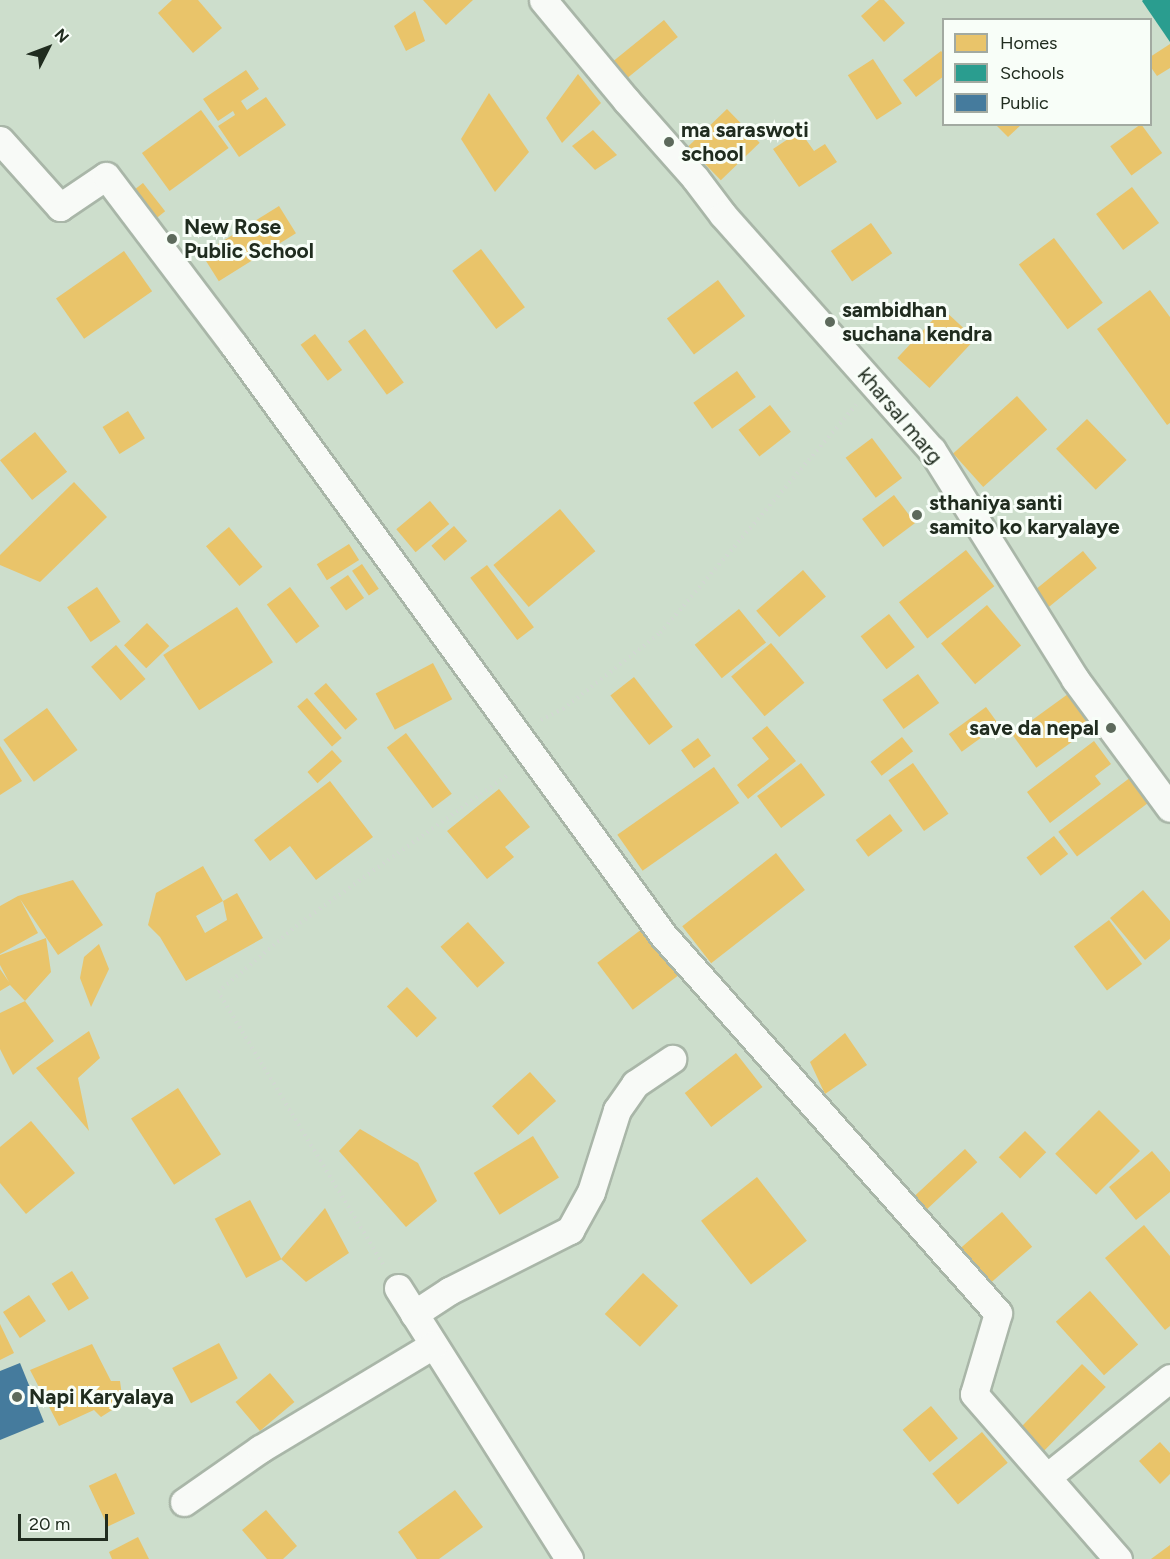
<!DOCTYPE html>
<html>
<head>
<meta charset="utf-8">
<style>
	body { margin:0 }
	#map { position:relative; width:1170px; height:1559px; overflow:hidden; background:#cddecc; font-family:Figtree,sans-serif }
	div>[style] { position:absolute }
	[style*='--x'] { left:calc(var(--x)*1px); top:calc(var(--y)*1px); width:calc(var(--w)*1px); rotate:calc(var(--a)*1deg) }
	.homes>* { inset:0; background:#e9c46a; transform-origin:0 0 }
	.schools>* { inset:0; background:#2a9d8f }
	.public>* { inset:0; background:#457b9d }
	.path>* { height:4px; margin-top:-2px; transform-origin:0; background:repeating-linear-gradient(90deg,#d2d8d2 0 1.5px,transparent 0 6px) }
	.roads { filter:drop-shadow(2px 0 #a9b6a8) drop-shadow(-2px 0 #a9b6a8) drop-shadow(0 2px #a9b6a8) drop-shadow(0 -2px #a9b6a8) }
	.street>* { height:27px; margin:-13.5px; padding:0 13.5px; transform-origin:13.5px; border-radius:13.5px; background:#f8faf7 }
	.dots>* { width:16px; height:16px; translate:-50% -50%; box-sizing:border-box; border:3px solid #f8fef8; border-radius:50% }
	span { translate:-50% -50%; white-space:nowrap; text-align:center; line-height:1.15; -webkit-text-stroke:6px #f8fef8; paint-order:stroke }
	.poi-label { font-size:21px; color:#202c1f; font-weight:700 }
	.left { translate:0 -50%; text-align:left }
	.right { translate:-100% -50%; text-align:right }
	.street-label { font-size:21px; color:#202c1f }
	.legend { position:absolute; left:942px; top:18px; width:210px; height:108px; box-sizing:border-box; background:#f8fef8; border:2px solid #a2aaa1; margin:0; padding:8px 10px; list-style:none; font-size:18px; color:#202c1f }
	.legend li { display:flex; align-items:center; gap:12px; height:30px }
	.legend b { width:30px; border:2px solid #a2aaa1 }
	.north { position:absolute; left:18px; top:18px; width:60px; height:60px; -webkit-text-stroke:4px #f8fef8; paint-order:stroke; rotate:48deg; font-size:16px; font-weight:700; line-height:24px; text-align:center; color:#202c1f }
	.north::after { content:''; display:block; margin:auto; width:21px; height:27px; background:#202c1f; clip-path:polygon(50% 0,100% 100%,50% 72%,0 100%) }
	.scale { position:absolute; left:18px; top:1514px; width:90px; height:27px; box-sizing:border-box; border:3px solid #202c1f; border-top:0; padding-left:8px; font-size:18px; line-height:21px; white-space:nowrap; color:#202c1f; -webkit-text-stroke:4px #f8fef8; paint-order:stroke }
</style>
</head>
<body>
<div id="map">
	<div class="homes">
		<div style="clip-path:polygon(172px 0,198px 0,222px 28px,193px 53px,158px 13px)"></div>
		<div style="clip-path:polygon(423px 0,473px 0,446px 25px)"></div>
		<div style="clip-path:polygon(879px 0,884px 0,905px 23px,884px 42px,861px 16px)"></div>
		<div style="clip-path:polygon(415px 11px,425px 41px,406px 51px,394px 26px)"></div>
		<div style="left:664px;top:20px;width:22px;height:69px;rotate:51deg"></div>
		<div style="clip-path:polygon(1170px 44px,1170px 68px,1157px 76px,1150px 66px,1150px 57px)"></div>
		<div style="clip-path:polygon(941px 51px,944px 54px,944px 76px,916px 97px,903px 80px)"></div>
		<div style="left:873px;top:59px;width:53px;height:30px;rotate:57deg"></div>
		<div style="clip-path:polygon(246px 70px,259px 89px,241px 101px,247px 110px,266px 97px,286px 125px,239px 157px,218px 126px,235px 115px,233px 111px,218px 121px,203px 99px)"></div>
		<div style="clip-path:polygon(578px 74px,601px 103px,562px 143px,546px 118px)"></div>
		<div style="clip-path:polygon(489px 93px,529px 152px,495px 192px,461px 139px)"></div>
		<div style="left:727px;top:109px;width:47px;height:54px;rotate:46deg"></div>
		<div style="left:201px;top:110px;width:47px;height:73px;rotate:54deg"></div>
		<div style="clip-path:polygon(995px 124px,1022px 124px,1008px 137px)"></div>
		<div style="left:1141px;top:124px;width:36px;height:38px;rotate:54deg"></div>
		<div style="clip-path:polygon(593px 130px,617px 155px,595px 170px,572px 146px)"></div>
		<div style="clip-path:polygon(800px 131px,814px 151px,825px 144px,837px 162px,799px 187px,773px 149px)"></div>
		<div style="left:143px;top:183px;width:36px;height:18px;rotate:52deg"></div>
		<div style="left:1132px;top:187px;width:45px;height:45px;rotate:53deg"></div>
		<div style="left:279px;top:206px;width:32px;height:91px;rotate:58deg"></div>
		<div style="left:871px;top:223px;width:37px;height:49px;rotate:55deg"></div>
		<div style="left:1054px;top:238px;width:81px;height:44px;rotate:53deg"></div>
		<div style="left:481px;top:249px;width:73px;height:36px;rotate:53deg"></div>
		<div style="left:124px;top:251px;width:49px;height:83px;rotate:55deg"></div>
		<div style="left:718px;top:280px;width:45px;height:64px;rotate:53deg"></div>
		<div style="clip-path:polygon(1150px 290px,1170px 317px,1170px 423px,1167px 425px,1097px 329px)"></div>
		<div style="left:943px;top:309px;width:44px;height:67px;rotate:43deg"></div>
		<div style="left:365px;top:329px;width:66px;height:21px;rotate:54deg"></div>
		<div style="left:315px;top:334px;width:45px;height:18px;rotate:53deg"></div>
		<div style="left:737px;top:371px;width:32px;height:54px;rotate:54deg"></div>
		<div style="left:1017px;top:396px;width:45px;height:86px;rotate:48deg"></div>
		<div style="left:770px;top:405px;width:34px;height:40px;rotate:52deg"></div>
		<div style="left:128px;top:411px;width:32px;height:30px;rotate:58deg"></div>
		<div style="left:1087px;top:419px;width:57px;height:43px;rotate:46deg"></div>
		<div style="left:35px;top:432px;width:51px;height:45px;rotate:51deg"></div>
		<div style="left:872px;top:438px;width:50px;height:33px;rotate:53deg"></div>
		<div style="clip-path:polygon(74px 482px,107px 517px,40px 582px,0 565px,0 555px)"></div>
		<div style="left:894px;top:495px;width:35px;height:40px;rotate:53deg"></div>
		<div style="left:430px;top:501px;width:30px;height:44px;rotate:50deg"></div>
		<div style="left:560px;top:509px;width:55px;height:87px;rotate:50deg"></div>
		<div style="left:454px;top:526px;width:20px;height:30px;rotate:49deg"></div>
		<div style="left:229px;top:527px;width:52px;height:30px;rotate:50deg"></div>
		<div style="left:349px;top:544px;width:19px;height:38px;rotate:58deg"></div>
		<div style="left:966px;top:550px;width:46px;height:85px;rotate:52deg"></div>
		<div style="left:1083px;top:551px;width:22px;height:63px;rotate:51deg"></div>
		<div style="left:362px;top:564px;width:30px;height:12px;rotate:56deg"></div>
		<div style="left:487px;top:565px;width:78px;height:21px;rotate:53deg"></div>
		<div style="left:803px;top:570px;width:35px;height:62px;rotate:49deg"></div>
		<div style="left:348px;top:575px;width:28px;height:22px;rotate:55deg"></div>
		<div style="left:97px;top:587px;width:42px;height:36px;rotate:56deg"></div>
		<div style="left:290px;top:587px;width:49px;height:29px;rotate:53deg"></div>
		<div style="left:987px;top:605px;width:53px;height:60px;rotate:50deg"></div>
		<div style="left:237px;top:607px;width:66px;height:88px;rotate:57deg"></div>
		<div style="left:739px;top:609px;width:43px;height:57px;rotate:51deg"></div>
		<div style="left:889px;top:614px;width:42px;height:36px;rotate:52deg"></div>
		<div style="left:147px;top:623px;width:32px;height:32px;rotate:46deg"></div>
		<div style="left:771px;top:643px;width:52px;height:52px;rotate:50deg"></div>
		<div style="left:116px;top:645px;width:45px;height:33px;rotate:49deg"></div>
		<div style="left:433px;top:663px;width:41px;height:65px;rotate:62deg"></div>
		<div style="left:918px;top:674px;width:36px;height:44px;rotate:54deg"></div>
		<div style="left:634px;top:677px;width:63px;height:30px;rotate:52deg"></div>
		<div style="left:326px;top:683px;width:48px;height:16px;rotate:49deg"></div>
		<div style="left:1068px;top:694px;width:41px;height:69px;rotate:54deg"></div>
		<div style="left:307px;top:698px;width:53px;height:13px;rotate:49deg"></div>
		<div style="left:986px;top:707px;width:22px;height:46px;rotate:54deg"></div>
		<div style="left:47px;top:708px;width:52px;height:54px;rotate:54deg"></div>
		<div style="clip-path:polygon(767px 726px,796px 761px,748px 799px,737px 785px,769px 759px,752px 738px)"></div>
		<div style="left:406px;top:733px;width:76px;height:24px;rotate:53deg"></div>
		<div style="left:902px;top:737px;width:18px;height:40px;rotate:52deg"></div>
		<div style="left:698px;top:738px;width:22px;height:21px;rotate:54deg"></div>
		<div style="clip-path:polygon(1094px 741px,1111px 764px,1095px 776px,1101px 784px,1050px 823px,1027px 792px)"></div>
		<div style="clip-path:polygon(0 746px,22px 781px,0 795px)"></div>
		<div style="left:332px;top:750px;width:15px;height:33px;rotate:48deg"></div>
		<div style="left:801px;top:763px;width:40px;height:55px;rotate:53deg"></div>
		<div style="left:913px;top:763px;width:62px;height:30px;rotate:55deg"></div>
		<div style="left:714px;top:767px;width:44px;height:118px;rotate:55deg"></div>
		<div style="left:1131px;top:777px;width:31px;height:91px;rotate:53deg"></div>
		<div style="clip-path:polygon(330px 781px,373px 837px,316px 880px,290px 846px,270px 861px,254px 840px)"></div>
		<div style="clip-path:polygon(499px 789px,530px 827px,505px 847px,514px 857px,487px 879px,447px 831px)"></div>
		<div style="left:890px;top:814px;width:21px;height:43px;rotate:53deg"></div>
		<div style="left:1054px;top:836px;width:23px;height:35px;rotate:52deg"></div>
		<div style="left:776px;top:853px;width:47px;height:119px;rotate:52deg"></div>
		<div style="clip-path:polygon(evenodd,203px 866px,223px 901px,237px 893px,263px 938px,186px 981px,160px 937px,148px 925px,156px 893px,203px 866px,223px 901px,227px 920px,205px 933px,196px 916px,223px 901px)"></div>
		<div style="clip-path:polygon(73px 880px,103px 925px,58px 955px,20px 899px,38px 933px,0 954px,0 906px,18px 896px)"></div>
		<div style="clip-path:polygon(1143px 890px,1170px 921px,1170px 939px,1145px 960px,1110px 918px)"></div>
		<div style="left:1109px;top:920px;width:55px;height:44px;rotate:53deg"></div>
		<div style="left:468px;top:922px;width:55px;height:37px;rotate:48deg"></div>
		<div style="left:642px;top:929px;width:59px;height:56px;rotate:53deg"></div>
		<div style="clip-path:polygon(46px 938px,51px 972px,25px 1001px,10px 985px,0 991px,0 969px,9px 982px,0 965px,0 955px)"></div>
		<div style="clip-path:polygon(99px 944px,109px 969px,91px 1007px,80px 978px,84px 957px)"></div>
		<div style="left:407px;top:987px;width:43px;height:28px;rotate:46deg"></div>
		<div style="clip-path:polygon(25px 1001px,54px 1041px,13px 1075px,0 1049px,0 1013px)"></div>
		<div style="clip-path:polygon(89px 1031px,100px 1058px,78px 1078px,89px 1131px,36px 1068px)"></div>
		<div style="clip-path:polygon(845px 1033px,867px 1065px,825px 1094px,810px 1062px)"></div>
		<div style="left:736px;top:1053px;width:43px;height:65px;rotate:52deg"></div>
		<div style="left:530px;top:1072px;width:39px;height:51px;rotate:48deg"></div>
		<div style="left:178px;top:1088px;width:79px;height:56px;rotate:57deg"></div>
		<div style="left:1099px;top:1110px;width:58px;height:62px;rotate:45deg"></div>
		<div style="clip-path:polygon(31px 1121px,75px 1173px,26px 1214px,0 1183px,0 1147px)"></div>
		<div style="clip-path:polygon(360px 1129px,418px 1163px,437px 1201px,406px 1227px,339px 1151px)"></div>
		<div style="left:1025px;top:1131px;width:30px;height:37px;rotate:45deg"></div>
		<div style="left:533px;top:1136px;width:49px;height:70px;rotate:58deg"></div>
		<div style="left:965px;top:1149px;width:18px;height:88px;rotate:47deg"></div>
		<div style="clip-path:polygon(1152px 1151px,1170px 1172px,1170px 1192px,1136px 1220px,1109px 1187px)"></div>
		<div style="left:757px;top:1177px;width:81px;height:71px;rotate:52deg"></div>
		<div style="left:250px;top:1200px;width:67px;height:40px;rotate:62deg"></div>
		<div style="clip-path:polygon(325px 1208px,349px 1253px,306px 1282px,281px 1259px)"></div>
		<div style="left:1002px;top:1212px;width:46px;height:62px;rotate:49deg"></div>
		<div style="clip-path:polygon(1144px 1225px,1170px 1256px,1170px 1326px,1165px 1330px,1105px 1258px)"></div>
		<div style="left:72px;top:1271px;width:32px;height:24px;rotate:58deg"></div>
		<div style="left:643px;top:1273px;width:48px;height:56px;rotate:43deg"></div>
		<div style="left:1090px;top:1291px;width:72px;height:46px;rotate:48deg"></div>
		<div style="left:29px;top:1295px;width:31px;height:31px;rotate:57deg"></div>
		<div style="clip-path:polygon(0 1324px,14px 1353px,0 1360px)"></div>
		<div style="left:219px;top:1343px;width:40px;height:53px;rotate:62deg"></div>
		<div style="clip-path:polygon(92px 1344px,111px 1381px,120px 1381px,123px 1403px,101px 1417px,94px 1410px,59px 1426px,30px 1370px)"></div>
		<div style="left:1082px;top:1364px;width:33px;height:89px;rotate:44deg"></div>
		<div style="left:270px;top:1373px;width:38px;height:45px;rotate:50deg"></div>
		<div style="left:931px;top:1406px;width:42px;height:37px;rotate:50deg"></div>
		<div style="left:982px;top:1432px;width:40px;height:65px;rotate:50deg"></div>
		<div style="clip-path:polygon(1160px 1442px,1170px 1453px,1170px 1474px,1160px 1484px,1139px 1461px)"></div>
		<div style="left:116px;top:1473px;width:45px;height:30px;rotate:65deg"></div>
		<div style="clip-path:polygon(455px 1490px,483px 1527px,439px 1559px,417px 1559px,398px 1532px)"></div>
		<div style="clip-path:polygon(266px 1510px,297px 1546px,283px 1559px,267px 1559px,242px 1530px)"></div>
		<div style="clip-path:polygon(138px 1537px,149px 1559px,112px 1559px,109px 1552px)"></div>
		<div style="clip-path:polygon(1170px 1545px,1170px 1559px,1151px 1559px)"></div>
	</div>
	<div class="schools">
		<div style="clip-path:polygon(1143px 0,1170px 0,1170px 42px,1142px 1px)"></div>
	</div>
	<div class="public">
		<div style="clip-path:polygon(20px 1363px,44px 1422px,0 1440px,0 1371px)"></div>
	</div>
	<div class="path">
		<div style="--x:541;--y:720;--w:25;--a:-27"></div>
		<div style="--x:563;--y:709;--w:123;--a:-38.1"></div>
		<div style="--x:660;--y:633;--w:301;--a:-49.3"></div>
		<div style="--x:383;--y:1264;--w:318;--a:-121.2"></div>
		<div style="--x:218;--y:992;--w:107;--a:-40.1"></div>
		<div style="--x:300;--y:923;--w:258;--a:-35.5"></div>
	</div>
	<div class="roads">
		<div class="street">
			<div style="--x:543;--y:0;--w:130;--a:50.3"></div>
			<div style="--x:626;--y:100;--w:104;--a:48.5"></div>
			<div style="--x:695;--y:178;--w:46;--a:52.9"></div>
			<div style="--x:723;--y:215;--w:314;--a:48.4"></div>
			<div style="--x:932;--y:450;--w:270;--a:58"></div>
			<div style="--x:1075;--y:679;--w:160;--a:53.6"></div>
			<div style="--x:0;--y:140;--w:90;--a:48.2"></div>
			<div style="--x:60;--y:207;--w:55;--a:-34"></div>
			<div style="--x:106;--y:176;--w:211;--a:52.9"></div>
			<div style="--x:233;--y:344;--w:731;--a:53.96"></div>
			<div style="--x:663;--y:935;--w:505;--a:48.45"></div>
			<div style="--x:998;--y:1313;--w:84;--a:106.5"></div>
			<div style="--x:974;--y:1394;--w:219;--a:48.9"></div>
			<div style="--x:398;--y:1288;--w:320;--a:57.7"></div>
			<div style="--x:414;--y:1314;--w:42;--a:-33.3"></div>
			<div style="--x:449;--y:1291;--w:136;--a:-26.8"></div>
			<div style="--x:570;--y:1230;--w:43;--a:-61.1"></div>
			<div style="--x:591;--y:1192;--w:86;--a:-72.4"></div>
			<div style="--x:617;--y:1110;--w:32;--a:-55"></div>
			<div style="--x:635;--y:1084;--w:45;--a:-34"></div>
			<div style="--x:1047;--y:1477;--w:158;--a:-38.8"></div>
			<div style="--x:184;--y:1502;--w:93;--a:-34.9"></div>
			<div style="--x:260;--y:1449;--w:202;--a:-31"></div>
		</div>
	</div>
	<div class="dots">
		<div style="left:669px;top:142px;background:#5d6a5c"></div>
		<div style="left:172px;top:239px;background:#5d6a5c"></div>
		<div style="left:830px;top:322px;background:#5d6a5c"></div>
		<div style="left:917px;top:515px;background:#5d6a5c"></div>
		<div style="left:1111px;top:728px;background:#5d6a5c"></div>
		<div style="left:17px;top:1397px;background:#5d6a5c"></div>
	</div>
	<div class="poi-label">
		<span class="left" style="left:681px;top:142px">ma saraswoti<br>school</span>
		<span class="left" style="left:184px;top:239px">New Rose<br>Public School</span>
		<span class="left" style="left:842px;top:322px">sambidhan<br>suchana kendra</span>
		<span class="left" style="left:929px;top:515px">sthaniya santi<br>samito ko karyalaye</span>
		<span class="right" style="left:1099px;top:728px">save da nepal</span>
		<span class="left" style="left:29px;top:1397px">Napi Karyalaya</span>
	</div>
	<div class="street-label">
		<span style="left:900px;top:416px;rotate:50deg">kharsal marg</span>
	</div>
	<ul class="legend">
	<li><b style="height:16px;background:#e9c46a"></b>Homes</li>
	<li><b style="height:16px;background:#2a9d8f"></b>Schools</li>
	<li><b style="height:16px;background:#457b9d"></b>Public</li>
	</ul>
	<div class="north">N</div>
	<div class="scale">20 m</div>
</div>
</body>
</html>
